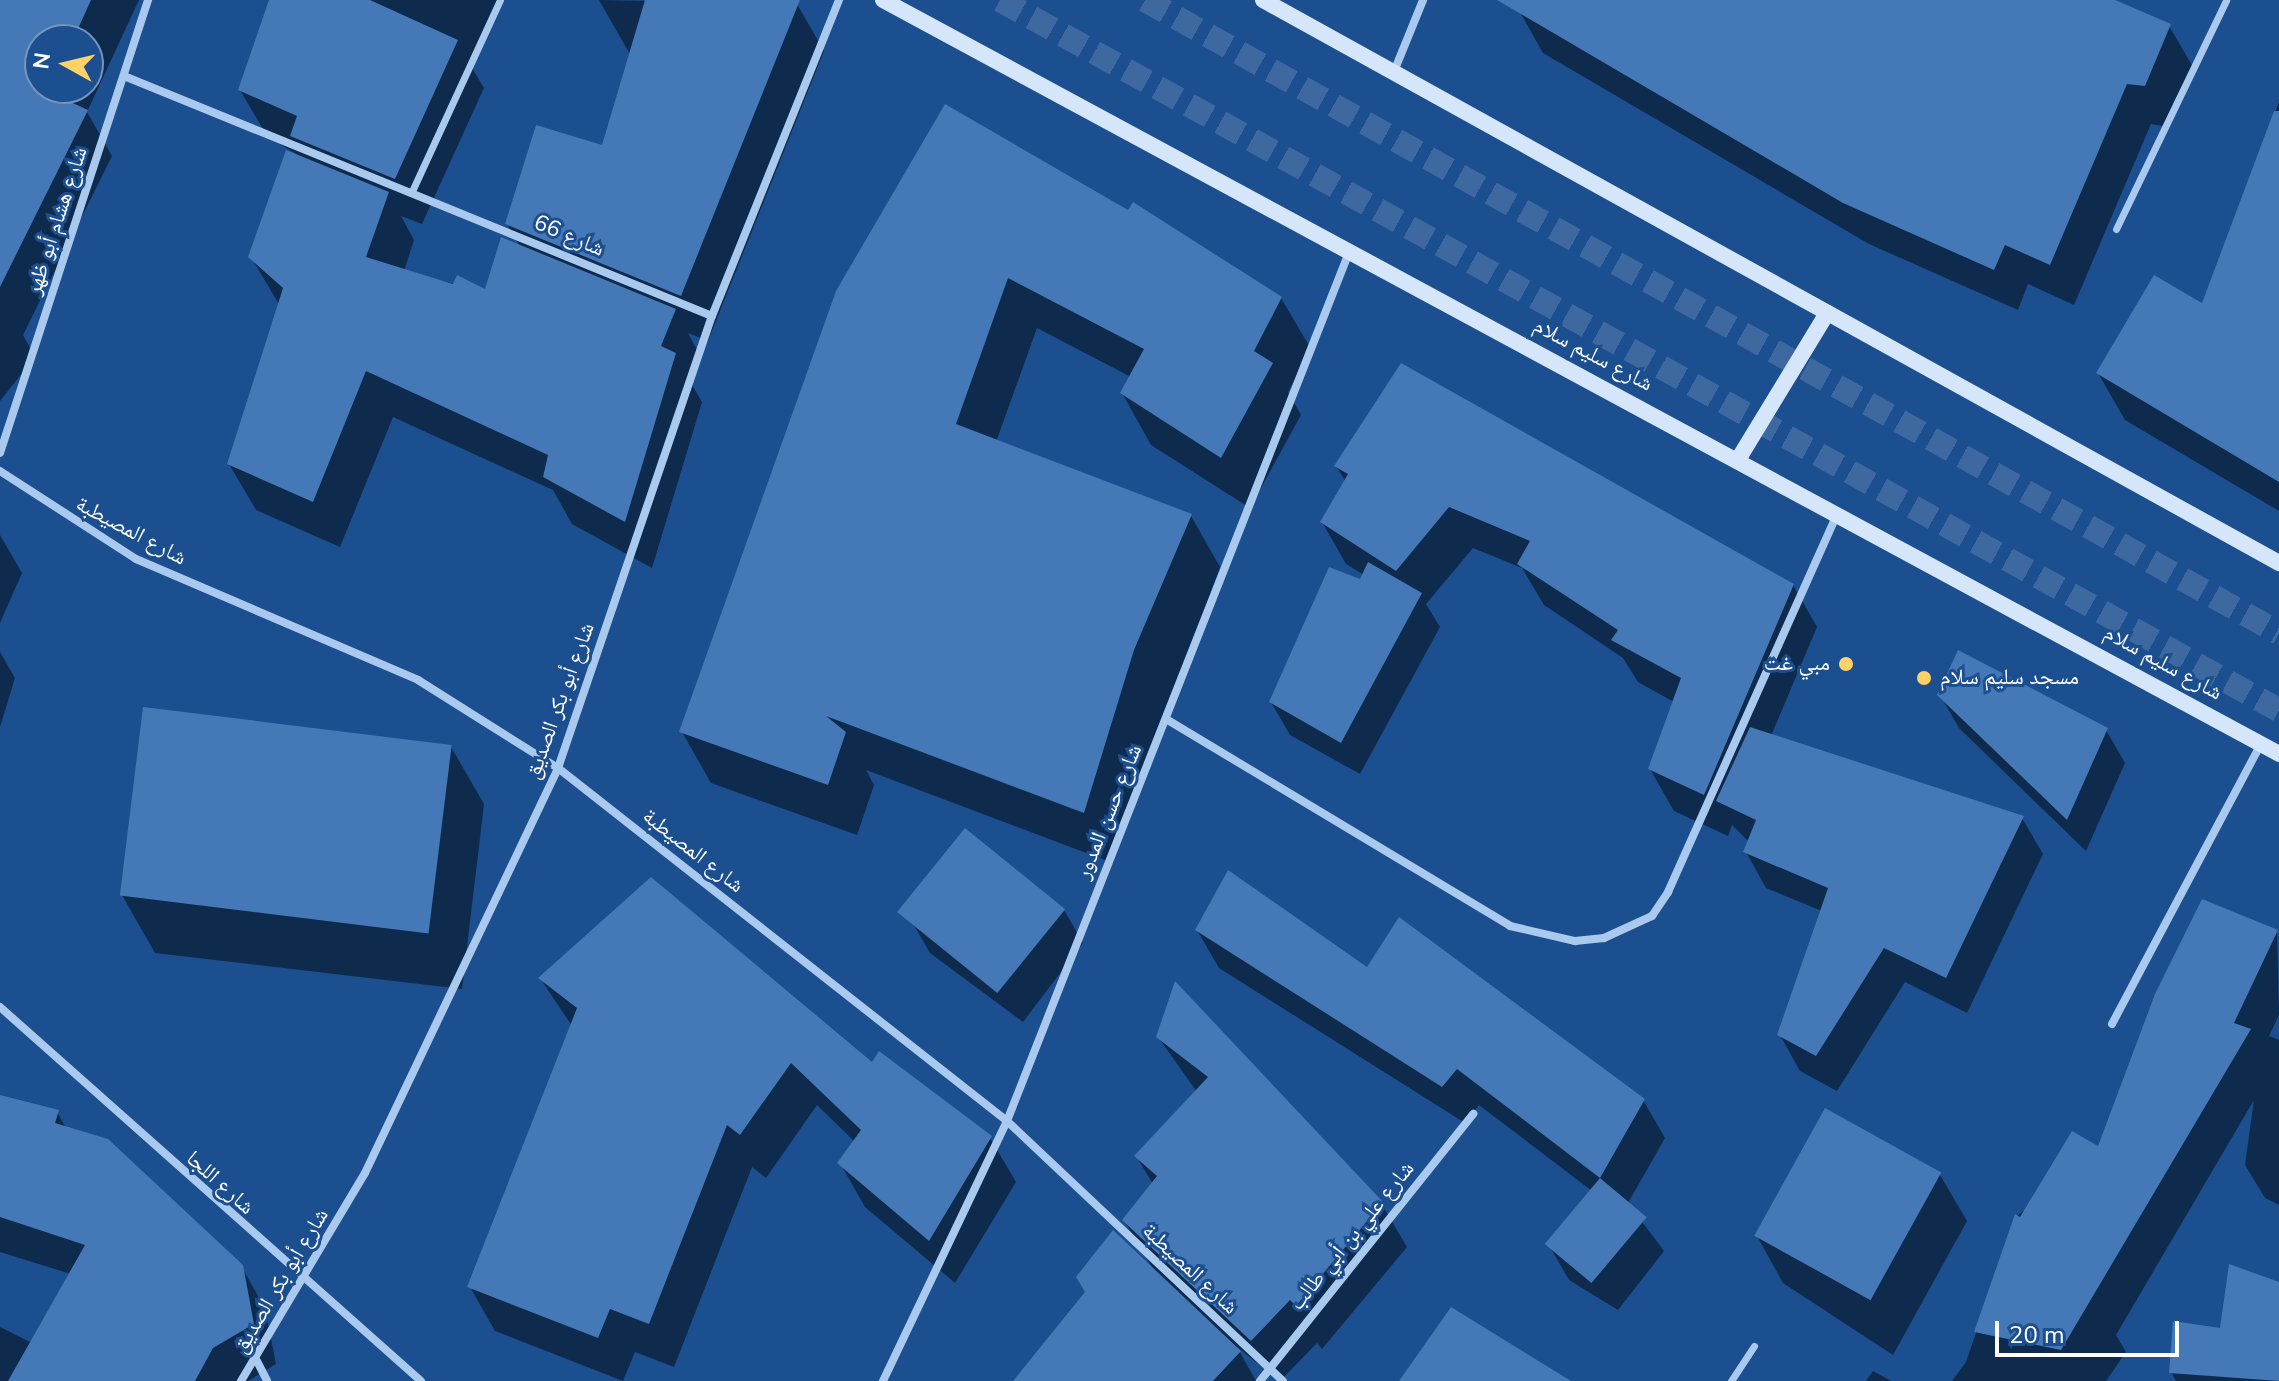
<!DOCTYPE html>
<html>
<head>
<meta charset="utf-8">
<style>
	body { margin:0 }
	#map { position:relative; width:2279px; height:1381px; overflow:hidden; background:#1b4f8f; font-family:"Nunito Sans","Noto Naskh Arabic",sans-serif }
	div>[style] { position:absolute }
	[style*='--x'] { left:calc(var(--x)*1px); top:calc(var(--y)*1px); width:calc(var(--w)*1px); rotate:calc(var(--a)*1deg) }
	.shadow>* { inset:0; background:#0007 }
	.building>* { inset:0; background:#4478b7; transform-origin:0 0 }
	.motorway-tunnel>* { height:24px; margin-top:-12px; transform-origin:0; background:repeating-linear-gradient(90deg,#3d69a0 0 24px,transparent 0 36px) }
	.pedestrian>* { height:7px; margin:-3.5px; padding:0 3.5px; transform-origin:3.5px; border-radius:3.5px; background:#a9c9ee }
	.minor>* { height:8px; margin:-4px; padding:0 4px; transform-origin:4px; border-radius:4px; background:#a9c9ee }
	.secondary>* { height:16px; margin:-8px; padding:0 8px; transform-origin:8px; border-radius:8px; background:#d6e6fa }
	.dots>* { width:22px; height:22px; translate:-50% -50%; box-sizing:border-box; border:4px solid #1b4f8f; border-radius:50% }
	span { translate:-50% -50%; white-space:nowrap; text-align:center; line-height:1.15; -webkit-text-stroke:6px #1b4f8f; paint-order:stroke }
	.street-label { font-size:22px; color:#fff }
	.poi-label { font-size:22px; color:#fff }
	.right { translate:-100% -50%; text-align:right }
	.left { translate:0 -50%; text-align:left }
	.north { position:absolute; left:24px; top:24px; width:80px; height:80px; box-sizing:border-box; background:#1b4f8f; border:2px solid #7695bc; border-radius:50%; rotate:278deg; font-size:22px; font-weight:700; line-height:32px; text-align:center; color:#fff }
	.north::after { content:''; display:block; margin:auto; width:28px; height:36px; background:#ffd166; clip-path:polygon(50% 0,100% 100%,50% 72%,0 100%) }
	.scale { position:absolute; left:1995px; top:1321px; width:184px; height:36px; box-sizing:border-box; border:4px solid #fff; border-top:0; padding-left:10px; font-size:24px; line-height:28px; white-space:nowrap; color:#fff; -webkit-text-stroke:6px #1b4f8f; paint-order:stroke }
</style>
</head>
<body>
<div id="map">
	<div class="shadow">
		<div style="clip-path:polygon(evenodd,0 0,139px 0,87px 112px,112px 156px,23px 335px,35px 357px,0 401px,0 0,40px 40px,88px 40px,88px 88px,40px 88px,40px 40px)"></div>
		<div style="clip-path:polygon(271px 0,503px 0,469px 63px,484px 88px,422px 224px,401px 216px,414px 240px,404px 271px,486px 292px,521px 248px,507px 224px,604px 148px,631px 56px,599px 0,797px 4px,824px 51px,708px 341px,688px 333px,701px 357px,691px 383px,702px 402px,652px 568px,572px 524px,553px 490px,393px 417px,340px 547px,256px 510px,229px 464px,280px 306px,251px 257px,306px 160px,267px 136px,240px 90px)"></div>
		<div style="clip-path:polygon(1527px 0,2110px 0,2169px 26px,2193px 67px,2168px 127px,2151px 124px,2074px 305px,2028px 284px,2018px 310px,1869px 244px,1543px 53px,1520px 12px)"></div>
		<div style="clip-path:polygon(2279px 102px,2279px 511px,2125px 420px,2098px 373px,2203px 306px)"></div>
		<div style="clip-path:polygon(946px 107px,1281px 298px,1311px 349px,1288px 392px,1301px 415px,1250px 508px,1151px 445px,1122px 393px,1131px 377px,1037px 328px,996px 442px,1191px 516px,1220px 567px,1113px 863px,866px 770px,874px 785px,857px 835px,711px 783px,682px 732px)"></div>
		<div style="clip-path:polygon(1336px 466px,1793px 585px,1817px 627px,1771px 736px,2022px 818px,2043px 854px,1967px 1013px,1905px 982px,1837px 1091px,1800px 1071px,1780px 1035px,1822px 911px,1766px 888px,1746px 852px,1749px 842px,1732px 825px,1728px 836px,1674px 811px,1650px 769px,1674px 702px,1638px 682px,1623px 658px,1544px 605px,1522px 568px,1473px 548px,1426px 604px,1440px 627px,1360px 774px,1290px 735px,1271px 702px,1364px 575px,1346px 564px,1322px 522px,1346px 482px)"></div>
		<div style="clip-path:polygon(0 535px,22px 573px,0 623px)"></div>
		<div style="clip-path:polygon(0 652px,15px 678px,0 727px)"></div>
		<div style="clip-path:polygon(1940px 695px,2106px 730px,2125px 763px,2086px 851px,1959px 728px)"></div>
		<div style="clip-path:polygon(451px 747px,484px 804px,462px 989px,155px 953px,122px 895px)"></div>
		<div style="clip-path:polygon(1064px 910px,1083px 943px,1023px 1022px,930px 953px,911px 920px)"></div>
		<div style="clip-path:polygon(1197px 930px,1368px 970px,1643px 1100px,1665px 1138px,1628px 1203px,1664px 1251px,1618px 1310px,1569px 1280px,1550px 1247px,1592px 1191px,1479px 1105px,1465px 1123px,1219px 968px)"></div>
		<div style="clip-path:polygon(2277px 932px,2279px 1015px,2269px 1036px,2279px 1040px,2279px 1205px,2265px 1198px,2245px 1165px,2254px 1100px,2116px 1335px,2126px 1352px,2106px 1381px,1952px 1381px,1966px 1362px,2016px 1217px,2099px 1149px)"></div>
		<div style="clip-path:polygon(540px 978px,872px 1065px,990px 1138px,1016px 1182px,955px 1283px,865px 1207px,840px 1163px,855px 1142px,817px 1105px,766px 1178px,752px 1167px,674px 1367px,635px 1352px,623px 1381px,495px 1331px,470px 1287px,572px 1026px)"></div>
		<div style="clip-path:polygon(1158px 1037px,1381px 1203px,1407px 1247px,1322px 1349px,1317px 1343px,1280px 1381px,1237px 1347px,1256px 1381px,1013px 1381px,1087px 1293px,1153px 1269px,1124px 1220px,1153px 1184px,1136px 1156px,1197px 1092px)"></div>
		<div style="clip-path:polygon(0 1097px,57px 1112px,66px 1128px,241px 1266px,265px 1308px,276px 1364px,248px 1381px,0 1381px,0 1327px,32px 1343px,71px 1274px,0 1252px)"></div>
		<div style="clip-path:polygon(1940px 1175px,1967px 1221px,1893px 1355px,1783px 1283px,1757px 1236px)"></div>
		<div style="clip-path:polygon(2279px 1284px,2279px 1381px,2176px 1381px,2171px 1372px)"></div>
		<div style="clip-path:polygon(1873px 1371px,1891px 1381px,1866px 1381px)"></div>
	</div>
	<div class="building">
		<div style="clip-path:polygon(0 0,91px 0,73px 40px,40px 40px,40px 88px,88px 110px,0 287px)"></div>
		<div style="clip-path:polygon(269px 0,370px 0,458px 40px,395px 179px,290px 136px,297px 116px,238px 90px)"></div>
		<div style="clip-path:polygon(645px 0,800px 0,681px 296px,505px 224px,536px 125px,602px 145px)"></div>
		<div style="clip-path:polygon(1497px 0,2115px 0,2171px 24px,2145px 86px,2127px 84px,2050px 265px,2005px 245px,1994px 270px,1843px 203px)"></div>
		<div style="clip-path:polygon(945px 104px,1128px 210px,1133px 202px,1282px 297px,1254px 351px,1273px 363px,1221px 458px,1120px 393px,1144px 349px,1008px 278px,956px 424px,1192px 514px,1134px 650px,1084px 813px,826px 716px,846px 732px,828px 785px,679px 732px,836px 291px)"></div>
		<div style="clip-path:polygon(2274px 111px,2279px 111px,2279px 482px,2096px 373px,2154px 275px,2202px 303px)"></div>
		<div style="clip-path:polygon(286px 150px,389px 192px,366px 257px,453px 284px,457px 275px,485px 289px,501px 237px,676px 309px,661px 346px,676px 353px,625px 522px,543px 477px,548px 455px,366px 371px,313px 502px,227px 464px,283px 288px,248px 257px)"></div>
		<div style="clip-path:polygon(1401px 363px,1794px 584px,1704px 795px,1648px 769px,1681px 678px,1611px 640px,1618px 630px,1517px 564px,1530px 541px,1449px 507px,1396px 571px,1320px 522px,1348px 474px,1334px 466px)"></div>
		<div style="clip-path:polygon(1368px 562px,1422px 593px,1341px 743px,1269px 702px,1329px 567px,1360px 579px)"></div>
		<div style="clip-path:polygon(1958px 650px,2108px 728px,2067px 820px,1937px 695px)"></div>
		<div style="left:143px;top:707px;width:311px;height:190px;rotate:7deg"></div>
		<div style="clip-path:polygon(1750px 727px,2024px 816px,1946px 978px,1884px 948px,1816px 1056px,1777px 1035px,1828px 888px,1743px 852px,1756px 820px,1716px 801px)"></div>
		<div style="left:965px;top:828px;width:129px;height:108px;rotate:39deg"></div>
		<div style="clip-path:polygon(1228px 870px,1367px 967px,1399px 917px,1645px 1099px,1600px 1178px,1457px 1069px,1442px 1087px,1195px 930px)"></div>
		<div style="clip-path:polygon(651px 877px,872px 1062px,879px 1051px,992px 1136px,929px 1241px,837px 1163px,861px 1130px,791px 1063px,740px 1135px,727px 1125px,649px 1324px,610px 1309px,598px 1338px,467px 1287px,577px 1008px,538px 978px)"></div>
		<div style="clip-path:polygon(2202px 899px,2278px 930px,2234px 1023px,2251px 1029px,2061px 1350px,1974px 1332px,2015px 1214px,2020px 1217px,2072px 1131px,2098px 1146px,2155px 994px)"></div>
		<div style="clip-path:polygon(1175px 981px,1383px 1202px,1296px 1306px,1290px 1300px,1251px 1341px,1122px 1220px,1157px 1176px,1134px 1156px,1208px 1077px,1156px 1037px)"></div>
		<div style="clip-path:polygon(0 1095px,59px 1110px,55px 1123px,108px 1139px,243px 1265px,254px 1324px,213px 1348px,195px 1381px,8px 1381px,85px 1245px,0 1217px)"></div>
		<div style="left:1825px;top:1108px;width:133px;height:146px;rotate:29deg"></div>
		<div style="left:1600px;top:1178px;width:61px;height:86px;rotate:40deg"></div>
		<div style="clip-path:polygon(1113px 1230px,1241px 1351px,1213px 1381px,1013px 1381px,1085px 1292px,1076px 1277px)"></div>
		<div style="clip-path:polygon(2229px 1264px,2279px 1282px,2279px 1381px,2169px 1373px,2173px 1321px,2220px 1328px)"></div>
		<div style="clip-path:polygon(1451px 1307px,1571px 1381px,1399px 1381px)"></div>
	</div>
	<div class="motorway-tunnel">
		<div style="--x:1000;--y:0;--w:1463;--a:29.04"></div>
		<div style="--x:1145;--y:0;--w:1299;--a:29.17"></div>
	</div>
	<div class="pedestrian">
		<div style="--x:413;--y:189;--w:208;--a:-65.3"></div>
		<div style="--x:2116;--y:229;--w:254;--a:-64.3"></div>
		<div style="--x:1731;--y:1381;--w:42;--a:-56.7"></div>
	</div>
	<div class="minor">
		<div style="--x:1393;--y:74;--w:80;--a:-67.9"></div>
		<div style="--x:124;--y:76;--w:635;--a:22.2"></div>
		<div style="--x:0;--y:453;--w:477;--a:-71.9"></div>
		<div style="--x:0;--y:471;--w:162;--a:32.9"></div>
		<div style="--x:136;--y:559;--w:307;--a:23.2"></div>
		<div style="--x:418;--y:680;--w:165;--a:32.2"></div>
		<div style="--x:558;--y:768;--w:571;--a:38.17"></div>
		<div style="--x:1007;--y:1121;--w:379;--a:43.3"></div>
		<div style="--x:1166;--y:719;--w:401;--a:31"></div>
		<div style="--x:1510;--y:926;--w:67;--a:13"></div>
		<div style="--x:1575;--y:941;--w:29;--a:-6"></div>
		<div style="--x:1604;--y:938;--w:53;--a:-24.6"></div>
		<div style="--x:1652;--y:916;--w:29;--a:-56"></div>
		<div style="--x:1668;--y:892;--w:416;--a:-65.9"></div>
		<div style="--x:0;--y:1007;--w:563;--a:41.62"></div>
		<div style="--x:2112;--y:1024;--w:317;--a:-62"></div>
		<div style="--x:257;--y:1361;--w:22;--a:63"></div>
		<div style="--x:241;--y:1381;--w:242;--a:-59.2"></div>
		<div style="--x:365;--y:1173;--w:449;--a:-64.5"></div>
		<div style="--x:558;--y:768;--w:478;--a:-71.2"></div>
		<div style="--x:712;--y:316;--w:341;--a:-68.1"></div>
		<div style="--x:883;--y:1381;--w:288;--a:-64.5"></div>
		<div style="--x:1007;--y:1121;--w:936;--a:-68.51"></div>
		<div style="--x:1260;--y:1381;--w:342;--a:-51.4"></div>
	</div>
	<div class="secondary">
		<div style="--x:883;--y:0;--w:1587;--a:28.37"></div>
		<div style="--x:1263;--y:0;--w:1162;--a:28.99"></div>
		<div style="--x:1739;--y:458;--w:170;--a:-58.7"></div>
	</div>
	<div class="dots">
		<div style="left:1846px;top:664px;background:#ffd166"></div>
		<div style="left:1924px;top:678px;background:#ffd166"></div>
	</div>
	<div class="street-label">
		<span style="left:57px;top:221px;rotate:-72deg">شارع هشام أبو ظهر</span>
		<span style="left:569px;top:236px;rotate:23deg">شارع 66</span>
		<span style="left:1593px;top:355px;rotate:28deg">شارع سليم سلام</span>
		<span style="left:131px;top:531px;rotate:28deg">شارع المصيطبة</span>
		<span style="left:2163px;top:663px;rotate:29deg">شارع سليم سلام</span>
		<span style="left:560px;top:701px;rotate:-70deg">شارع أبو بكر الصديق</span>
		<span style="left:1109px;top:812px;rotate:-68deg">شارع حسن المدور</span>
		<span style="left:693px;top:851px;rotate:38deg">شارع المصيطبة</span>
		<span style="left:220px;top:1183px;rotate:42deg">شارع اللجا</span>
		<span style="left:1352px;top:1236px;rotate:-51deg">شارع علي بن أبي طالب</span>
		<span style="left:1190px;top:1269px;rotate:43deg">شارع المصيطبة</span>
		<span style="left:281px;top:1281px;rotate:-59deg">شارع أبو بكر الصديق</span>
	</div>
	<div class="poi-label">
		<span class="right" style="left:1830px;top:664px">مبي غت</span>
		<span class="left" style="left:1940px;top:678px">مسجد سليم سلام</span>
	</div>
	<div class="north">N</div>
	<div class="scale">20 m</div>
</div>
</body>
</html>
